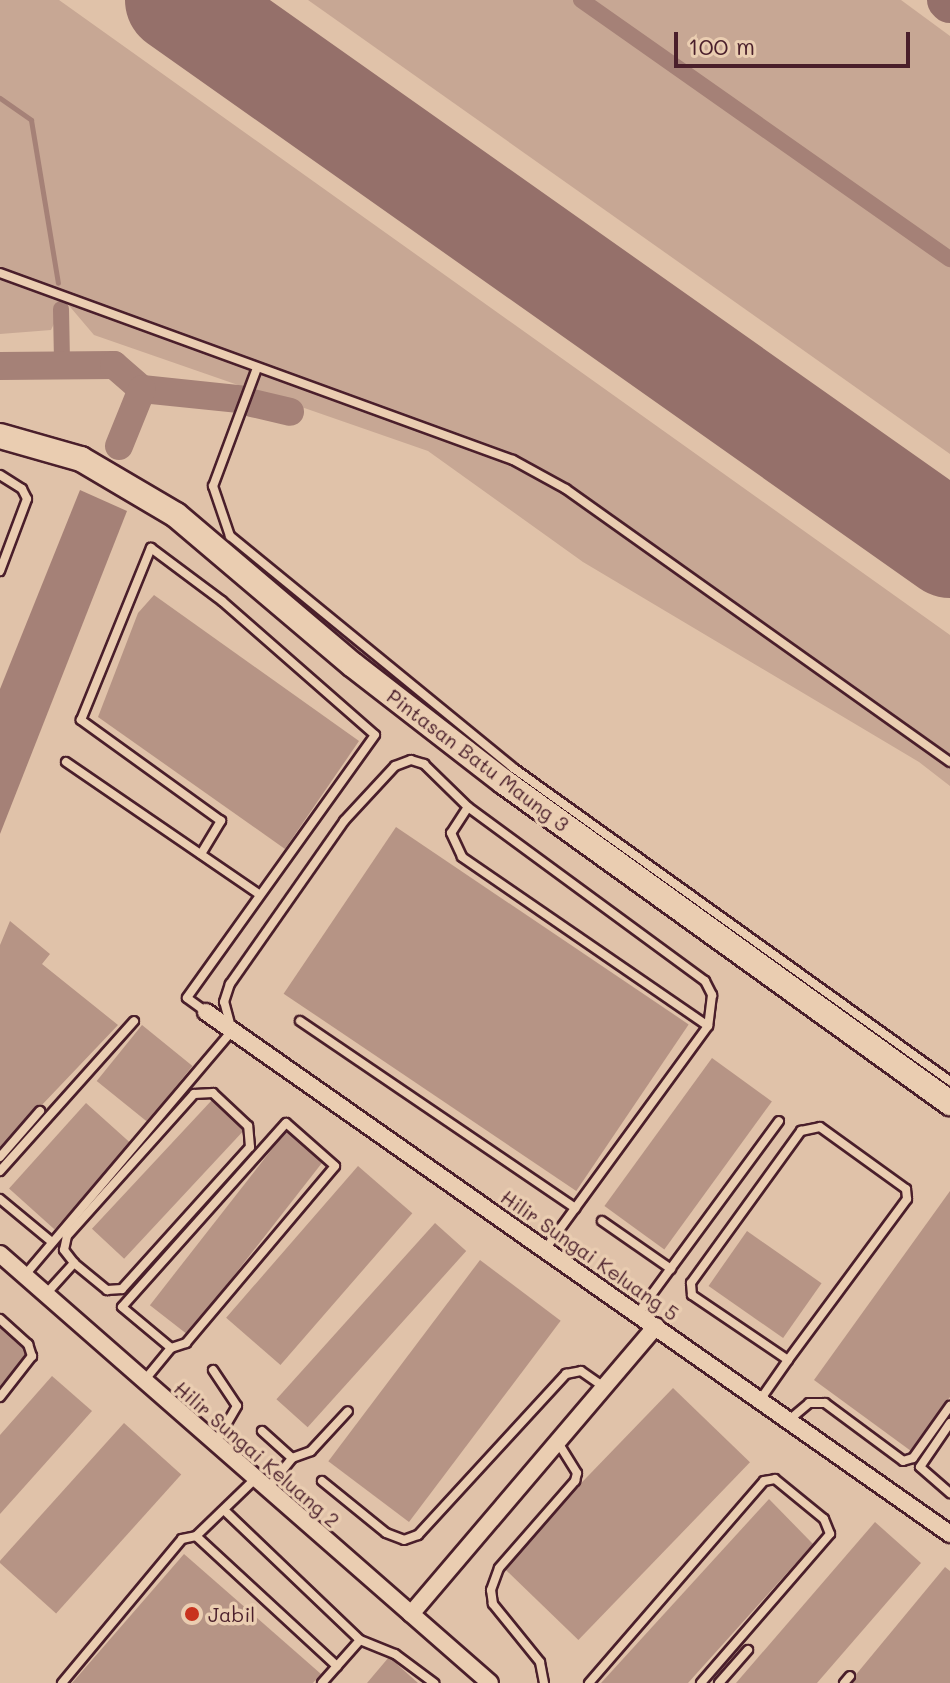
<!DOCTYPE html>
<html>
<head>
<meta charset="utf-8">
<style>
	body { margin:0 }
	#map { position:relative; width:950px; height:1683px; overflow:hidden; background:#e0c2a9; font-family:Mali,sans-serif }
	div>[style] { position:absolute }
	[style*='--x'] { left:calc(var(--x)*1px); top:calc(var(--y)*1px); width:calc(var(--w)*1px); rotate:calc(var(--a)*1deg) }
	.green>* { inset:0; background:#c7a794 }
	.water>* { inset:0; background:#a58177 }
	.stream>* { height:5px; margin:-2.5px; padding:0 2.5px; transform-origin:2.5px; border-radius:2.5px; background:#a58177 }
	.canal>* { height:16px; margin:-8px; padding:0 8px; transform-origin:8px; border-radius:8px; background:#a58177 }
	.river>* { height:28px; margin:-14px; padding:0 14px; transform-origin:14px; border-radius:14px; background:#a58177 }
	.taxiway>* { height:42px; margin:-21px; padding:0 21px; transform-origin:21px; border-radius:21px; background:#95706a }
	.runway>* { height:106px; margin:-53px; padding:0 53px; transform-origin:53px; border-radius:53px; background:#95706a }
	.building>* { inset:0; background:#b69485; transform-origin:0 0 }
	.roads { filter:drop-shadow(2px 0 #4a1f2b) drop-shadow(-2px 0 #4a1f2b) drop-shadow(0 2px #4a1f2b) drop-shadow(0 -2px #4a1f2b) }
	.lane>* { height:8px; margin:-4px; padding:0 4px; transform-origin:4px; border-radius:4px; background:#eacdb1 }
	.street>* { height:16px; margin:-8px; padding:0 8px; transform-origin:8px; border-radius:8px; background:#eacdb1 }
	.secondary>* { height:24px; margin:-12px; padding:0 12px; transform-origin:12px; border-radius:12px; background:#eacdb1 }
	.dots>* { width:22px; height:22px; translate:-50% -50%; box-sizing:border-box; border:4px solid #eacdb1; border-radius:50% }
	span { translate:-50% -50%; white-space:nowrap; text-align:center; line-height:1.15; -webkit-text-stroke:7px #eacdb1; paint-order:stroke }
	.street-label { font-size:20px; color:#4a1f2b }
	.poi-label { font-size:20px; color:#4a1f2b }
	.left { translate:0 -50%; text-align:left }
	.scale { position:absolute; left:674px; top:32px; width:236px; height:36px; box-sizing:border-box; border:4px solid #4a1f2b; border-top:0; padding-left:10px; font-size:24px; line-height:28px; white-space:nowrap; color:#4a1f2b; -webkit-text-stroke:6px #eacdb1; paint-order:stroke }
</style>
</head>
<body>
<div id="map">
	<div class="green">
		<div style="clip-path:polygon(0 0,59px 0,950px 635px,950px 786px,919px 762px,583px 562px,428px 451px,94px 335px,60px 295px,61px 309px,51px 330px,0 334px)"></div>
		<div style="clip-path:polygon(308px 0,901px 0,950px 36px,950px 454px)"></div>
	</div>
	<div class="water">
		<div style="clip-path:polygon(80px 490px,127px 511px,0 834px,0 689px)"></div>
	</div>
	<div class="stream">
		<div style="--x:0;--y:98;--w:38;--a:35"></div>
		<div style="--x:31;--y:120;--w:165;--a:80.6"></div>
	</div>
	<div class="canal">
		<div style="--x:581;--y:0;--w:451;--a:35.1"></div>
		<div style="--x:61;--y:309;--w:53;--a:88.9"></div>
	</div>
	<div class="river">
		<div style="--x:0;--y:366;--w:114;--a:-0.5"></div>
		<div style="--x:114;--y:365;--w:37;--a:41"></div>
		<div style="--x:142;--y:389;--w:98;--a:5.9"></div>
		<div style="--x:252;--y:403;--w:39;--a:13"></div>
		<div style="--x:119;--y:446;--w:61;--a:-68"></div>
	</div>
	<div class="taxiway">
		<div style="--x:948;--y:0;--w:3;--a:45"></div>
	</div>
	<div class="runway">
		<div style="--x:178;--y:0;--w:945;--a:35.22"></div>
	</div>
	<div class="building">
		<div style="clip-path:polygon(154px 595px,359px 741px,285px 849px,98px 717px,138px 613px)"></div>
		<div style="left:396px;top:827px;width:353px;height:201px;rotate:34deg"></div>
		<div style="clip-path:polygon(10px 921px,50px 954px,42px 964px,118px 1025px,0 1149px,0 945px)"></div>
		<div style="left:142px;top:1025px;width:65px;height:72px;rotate:39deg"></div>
		<div style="left:712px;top:1058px;width:74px;height:183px;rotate:36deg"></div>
		<div style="left:212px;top:1100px;width:44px;height:176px;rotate:43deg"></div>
		<div style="left:86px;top:1103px;width:61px;height:115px;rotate:42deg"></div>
		<div style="left:286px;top:1131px;width:48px;height:221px;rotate:38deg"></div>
		<div style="left:358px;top:1166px;width:72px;height:201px;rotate:41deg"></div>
		<div style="clip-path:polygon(950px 1191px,950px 1397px,911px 1451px,814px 1380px)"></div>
		<div style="left:435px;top:1223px;width:42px;height:237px;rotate:42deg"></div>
		<div style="left:747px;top:1231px;width:91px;height:67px;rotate:35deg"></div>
		<div style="left:480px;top:1260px;width:101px;height:252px;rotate:37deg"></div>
		<div style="clip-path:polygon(0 1327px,27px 1353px,0 1386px)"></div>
		<div style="clip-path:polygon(52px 1376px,92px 1411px,0 1514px,0 1435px)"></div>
		<div style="left:673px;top:1388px;width:107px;height:247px;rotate:44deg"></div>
		<div style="left:124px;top:1423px;width:77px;height:187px;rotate:42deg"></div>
		<div style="clip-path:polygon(769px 1499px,813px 1544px,688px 1683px,601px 1683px)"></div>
		<div style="clip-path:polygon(875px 1522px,921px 1563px,817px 1683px,736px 1683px)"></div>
		<div style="clip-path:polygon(184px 1554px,321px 1674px,313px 1683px,72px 1683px)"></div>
		<div style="clip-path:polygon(945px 1567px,950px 1571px,950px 1683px,849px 1683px)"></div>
		<div style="clip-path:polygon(389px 1657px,418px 1683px,367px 1683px)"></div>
	</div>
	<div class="roads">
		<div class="lane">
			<div style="--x:0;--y:273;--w:546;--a:20.03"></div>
			<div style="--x:513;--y:460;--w:60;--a:28.7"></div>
			<div style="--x:566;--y:489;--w:471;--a:35.4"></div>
			<div style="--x:257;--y:368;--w:126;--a:110.4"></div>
			<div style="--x:213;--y:486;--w:53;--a:71.2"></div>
			<div style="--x:230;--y:536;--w:365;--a:39.3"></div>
			<div style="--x:512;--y:767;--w:539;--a:35.64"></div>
			<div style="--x:0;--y:475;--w:26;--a:32"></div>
			<div style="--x:22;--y:489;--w:11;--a:63"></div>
			<div style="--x:27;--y:499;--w:77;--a:110.6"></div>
			<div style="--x:66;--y:762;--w:235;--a:34.4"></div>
			<div style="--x:468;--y:807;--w:31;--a:123"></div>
			<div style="--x:451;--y:833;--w:26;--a:65"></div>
			<div style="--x:462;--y:857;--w:298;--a:34.5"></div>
			<div style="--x:201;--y:854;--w:39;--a:-59"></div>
			<div style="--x:221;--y:821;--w:173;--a:-144.2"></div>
			<div style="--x:81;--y:720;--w:186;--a:-67.9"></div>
			<div style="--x:151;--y:548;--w:89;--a:36.7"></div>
			<div style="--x:222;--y:601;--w:203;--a:41.2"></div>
			<div style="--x:375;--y:735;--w:323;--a:125.6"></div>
			<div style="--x:187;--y:998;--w:24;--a:36"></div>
			<div style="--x:300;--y:1021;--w:333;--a:34.2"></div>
			<div style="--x:0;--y:1157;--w:61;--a:-49"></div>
			<div style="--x:0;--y:1171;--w:201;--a:-48.2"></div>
			<div style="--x:0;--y:1199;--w:67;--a:39.6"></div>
			<div style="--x:602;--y:1221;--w:84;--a:34.8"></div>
			<div style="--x:25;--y:1275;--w:320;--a:-49.7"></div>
			<div style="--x:232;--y:1031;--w:30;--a:-105"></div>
			<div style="--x:224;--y:1002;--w:19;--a:-72"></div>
			<div style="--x:230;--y:984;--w:199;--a:-55"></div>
			<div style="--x:344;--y:821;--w:75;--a:-47.2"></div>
			<div style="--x:395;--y:766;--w:17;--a:-21"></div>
			<div style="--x:411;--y:760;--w:14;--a:17"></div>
			<div style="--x:424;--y:764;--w:62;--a:44.3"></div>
			<div style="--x:468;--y:807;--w:294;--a:36.3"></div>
			<div style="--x:705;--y:981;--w:16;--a:63"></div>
			<div style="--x:712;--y:995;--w:31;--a:97"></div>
			<div style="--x:708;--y:1026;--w:275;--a:126.1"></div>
			<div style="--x:46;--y:1294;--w:42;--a:-47.9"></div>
			<div style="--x:74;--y:1263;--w:43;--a:39.3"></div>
			<div style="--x:107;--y:1290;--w:15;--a:-4"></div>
			<div style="--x:122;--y:1289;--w:191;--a:-48"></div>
			<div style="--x:250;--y:1147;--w:21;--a:-95"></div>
			<div style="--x:248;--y:1126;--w:48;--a:-136.7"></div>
			<div style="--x:213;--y:1093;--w:19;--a:177"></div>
			<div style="--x:194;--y:1094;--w:191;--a:131.8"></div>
			<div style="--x:67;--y:1236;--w:14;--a:102"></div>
			<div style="--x:64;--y:1250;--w:16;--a:52"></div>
			<div style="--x:638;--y:1313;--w:238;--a:-53.7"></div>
			<div style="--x:0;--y:1319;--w:38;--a:42"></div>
			<div style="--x:28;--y:1344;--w:13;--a:72"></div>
			<div style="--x:32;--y:1356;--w:52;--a:128"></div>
			<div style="--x:213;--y:1370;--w:43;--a:56.3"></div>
			<div style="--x:237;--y:1406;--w:42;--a:120.3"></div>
			<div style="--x:143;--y:1382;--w:44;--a:-50.5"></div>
			<div style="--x:171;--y:1348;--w:16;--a:-18"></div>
			<div style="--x:186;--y:1343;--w:231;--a:-49.9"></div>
			<div style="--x:335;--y:1166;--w:65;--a:-138.7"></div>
			<div style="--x:286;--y:1123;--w:246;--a:131.7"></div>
			<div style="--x:122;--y:1307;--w:64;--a:39.9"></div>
			<div style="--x:760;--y:1400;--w:49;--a:-55"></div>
			<div style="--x:788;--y:1360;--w:116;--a:-145.9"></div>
			<div style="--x:692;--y:1295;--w:12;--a:-95"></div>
			<div style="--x:691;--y:1283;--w:188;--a:-54.1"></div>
			<div style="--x:801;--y:1131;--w:19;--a:-12"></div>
			<div style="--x:820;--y:1127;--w:106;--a:35.8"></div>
			<div style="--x:906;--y:1189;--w:10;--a:84"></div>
			<div style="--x:907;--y:1199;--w:200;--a:126.5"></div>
			<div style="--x:789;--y:1420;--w:26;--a:-40"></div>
			<div style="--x:809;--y:1403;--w:16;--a:0"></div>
			<div style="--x:825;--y:1403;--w:97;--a:36.6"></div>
			<div style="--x:903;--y:1461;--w:10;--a:-17"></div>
			<div style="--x:913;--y:1458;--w:64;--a:-54.6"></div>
			<div style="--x:950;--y:1423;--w:53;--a:124.3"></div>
			<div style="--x:920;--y:1467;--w:40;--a:41"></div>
			<div style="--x:262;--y:1431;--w:40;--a:42"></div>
			<div style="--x:322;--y:1481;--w:82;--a:39.1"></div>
			<div style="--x:386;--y:1533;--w:19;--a:21"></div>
			<div style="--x:404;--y:1540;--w:15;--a:-20"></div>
			<div style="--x:418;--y:1535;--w:219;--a:-47.4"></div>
			<div style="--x:566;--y:1374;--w:15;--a:-11"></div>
			<div style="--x:581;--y:1371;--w:28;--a:35"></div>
			<div style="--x:268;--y:1488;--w:38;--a:-51"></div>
			<div style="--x:292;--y:1458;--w:20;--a:-20"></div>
			<div style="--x:311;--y:1451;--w:54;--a:-47.2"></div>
			<div style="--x:224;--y:1510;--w:188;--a:43.7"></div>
			<div style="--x:360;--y:1640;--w:38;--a:22"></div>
			<div style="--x:395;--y:1654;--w:49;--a:36.6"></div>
			<div style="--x:196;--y:1536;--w:192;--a:42.7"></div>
			<div style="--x:62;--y:1683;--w:187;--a:-50.2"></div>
			<div style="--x:182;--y:1539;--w:14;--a:-12"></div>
			<div style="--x:196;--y:1536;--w:83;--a:-44"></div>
			<div style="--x:322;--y:1683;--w:57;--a:-48.5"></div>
			<div style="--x:544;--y:1683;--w:21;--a:-101"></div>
			<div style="--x:540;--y:1662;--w:75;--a:-129"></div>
			<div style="--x:493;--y:1604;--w:14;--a:-98"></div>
			<div style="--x:491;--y:1590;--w:23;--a:-70"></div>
			<div style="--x:499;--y:1568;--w:116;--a:-48.9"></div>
			<div style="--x:575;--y:1481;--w:8;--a:-76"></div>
			<div style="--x:577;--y:1473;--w:36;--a:-122"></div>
			<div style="--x:589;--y:1683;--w:267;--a:-49.1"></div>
			<div style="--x:764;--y:1481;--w:11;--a:-10"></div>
			<div style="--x:775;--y:1479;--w:63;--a:39.2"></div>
			<div style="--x:824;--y:1519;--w:16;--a:68"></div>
			<div style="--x:830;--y:1534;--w:197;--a:130.9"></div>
			<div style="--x:719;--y:1683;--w:44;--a:-48.7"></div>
			<div style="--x:844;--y:1683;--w:9;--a:-49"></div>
		</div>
		<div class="street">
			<div style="--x:206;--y:1012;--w:909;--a:35.05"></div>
			<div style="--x:0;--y:1254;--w:651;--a:41.2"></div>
			<div style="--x:411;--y:1614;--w:378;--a:-49.6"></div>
		</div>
		<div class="secondary">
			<div style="--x:0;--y:436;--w:84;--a:15.9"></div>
			<div style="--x:81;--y:459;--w:110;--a:30.5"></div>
			<div style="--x:176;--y:515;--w:232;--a:40.3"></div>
			<div style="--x:353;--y:665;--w:191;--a:37.8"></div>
			<div style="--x:504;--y:782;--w:550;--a:35.74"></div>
		</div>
	</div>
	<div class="dots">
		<div style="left:192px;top:1614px;background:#c8321e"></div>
	</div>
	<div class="street-label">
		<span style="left:478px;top:760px;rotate:37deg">Pintasan Batu Maung 3</span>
		<span style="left:590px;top:1255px;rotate:35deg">Hilir Sungai Keluang 5</span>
		<span style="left:257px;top:1454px;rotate:41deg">Hilir Sungai Keluang 2</span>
	</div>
	<div class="poi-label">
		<span class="left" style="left:208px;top:1614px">Jabil</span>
	</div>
	<div class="scale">100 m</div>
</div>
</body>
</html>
